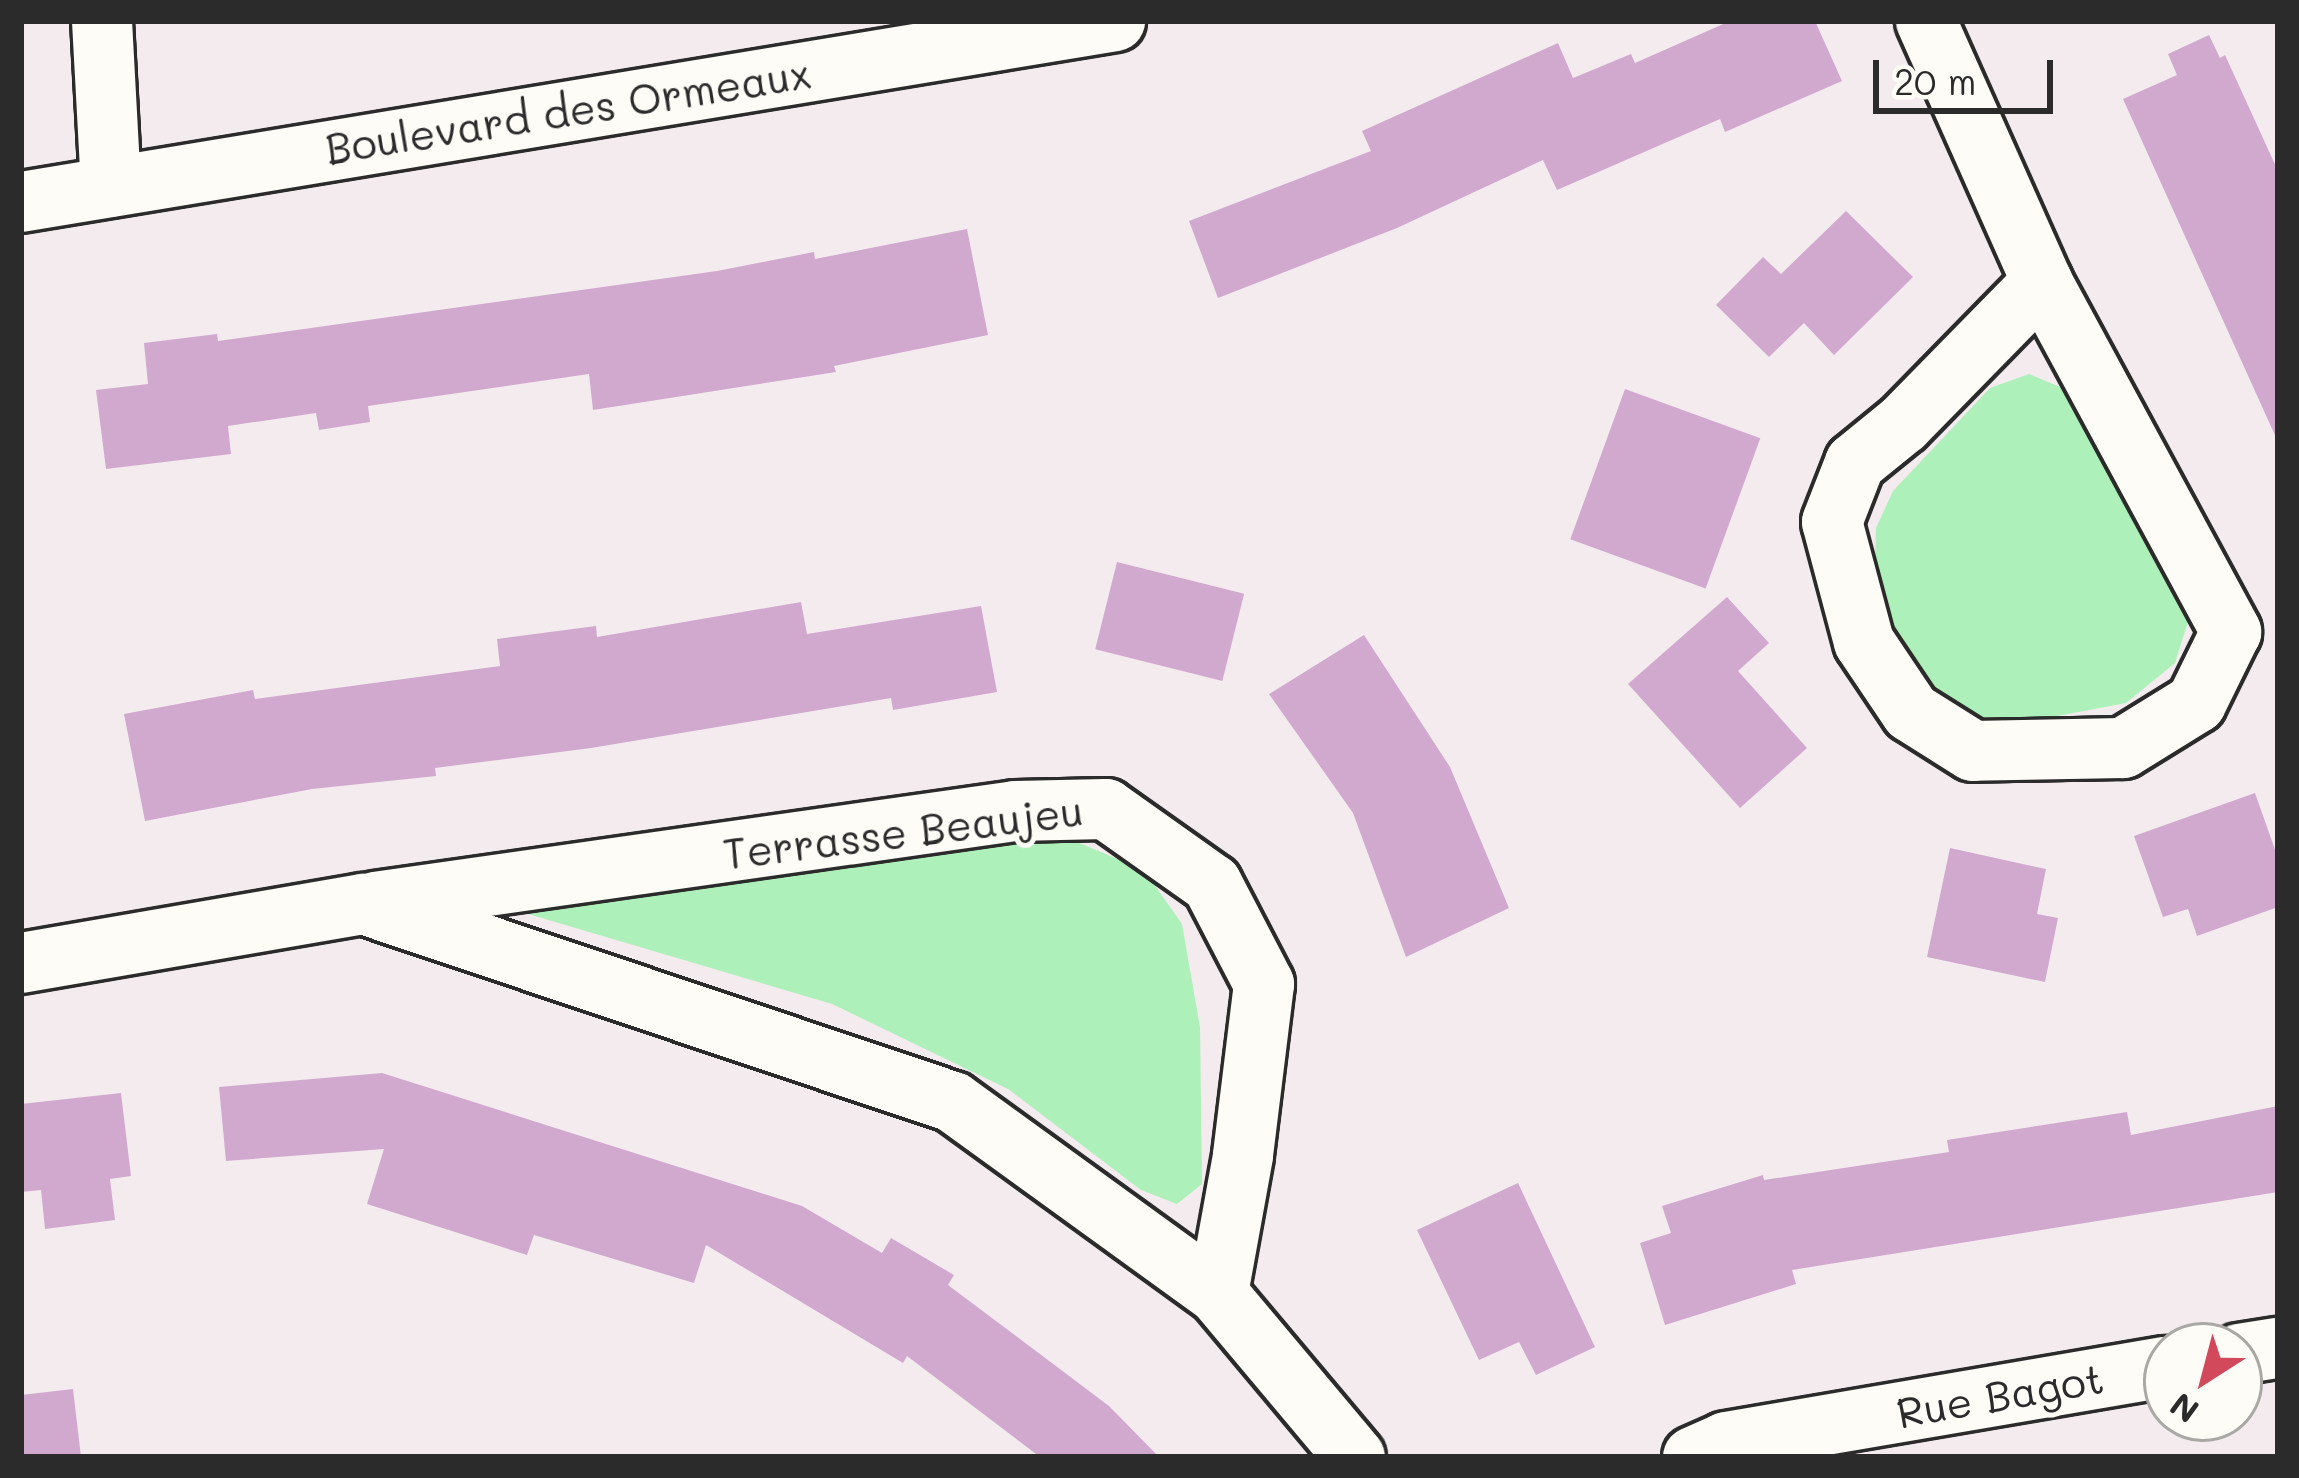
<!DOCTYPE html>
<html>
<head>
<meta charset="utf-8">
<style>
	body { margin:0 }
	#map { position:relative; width:2299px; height:1478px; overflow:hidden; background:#f4ebef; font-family:Mali,sans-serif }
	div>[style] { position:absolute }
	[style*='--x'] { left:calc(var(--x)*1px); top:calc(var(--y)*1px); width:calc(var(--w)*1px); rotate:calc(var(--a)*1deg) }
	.green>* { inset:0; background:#adf0b9 }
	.building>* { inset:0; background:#d1a9cf; transform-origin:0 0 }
	.roads { filter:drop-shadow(3px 0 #2b2b2b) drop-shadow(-3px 0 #2b2b2b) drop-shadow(0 3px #2b2b2b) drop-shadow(0 -3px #2b2b2b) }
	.minor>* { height:60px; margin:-30px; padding:0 30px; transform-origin:30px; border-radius:30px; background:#fdfcf7 }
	span { translate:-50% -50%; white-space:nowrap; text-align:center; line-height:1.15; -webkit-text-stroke:10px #fdfcf7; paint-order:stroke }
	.street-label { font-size:42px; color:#2b2b2b }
	.frame { position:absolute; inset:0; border:24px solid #2b2b2b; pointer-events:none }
	.north { position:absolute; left:2143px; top:1322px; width:120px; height:120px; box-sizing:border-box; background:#fdfcf7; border:3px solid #a9a8a5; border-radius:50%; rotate:216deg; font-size:33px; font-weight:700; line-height:48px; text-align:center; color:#2b2b2b }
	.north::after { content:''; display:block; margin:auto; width:42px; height:54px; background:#d1495b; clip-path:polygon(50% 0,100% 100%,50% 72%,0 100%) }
	.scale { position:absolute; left:1873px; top:60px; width:180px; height:54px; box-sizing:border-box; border:6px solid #2b2b2b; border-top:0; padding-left:15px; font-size:36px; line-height:42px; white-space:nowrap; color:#2b2b2b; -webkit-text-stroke:9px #fdfcf7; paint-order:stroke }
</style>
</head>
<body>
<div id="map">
	<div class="green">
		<div style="clip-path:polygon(2029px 374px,2060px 387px,2191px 612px,2175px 663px,2126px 703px,1999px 727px,1957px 708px,1907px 671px,1874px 593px,1876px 528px,1893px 491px,1990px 388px)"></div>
		<div style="clip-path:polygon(1065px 837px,1144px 870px,1182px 924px,1200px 1027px,1202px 1184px,1177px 1204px,1141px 1190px,1008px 1089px,832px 1004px,498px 905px)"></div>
	</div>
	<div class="building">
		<div style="clip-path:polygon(1730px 21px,1815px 21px,1842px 81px,1725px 132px,1720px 119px,1557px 190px,1543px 160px,1397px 228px,1218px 298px,1189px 221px,1371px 151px,1362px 131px,1558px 43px,1573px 78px,1631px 54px,1635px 63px)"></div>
		<div style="clip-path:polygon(2209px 35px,2220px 58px,2225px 55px,2278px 171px,2278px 442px,2123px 99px,2177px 75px,2168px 54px)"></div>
		<div style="clip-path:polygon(1846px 211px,1913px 277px,1834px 355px,1804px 323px,1769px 357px,1716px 305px,1763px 257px,1781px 274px)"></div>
		<div style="clip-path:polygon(967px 229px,988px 335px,834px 366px,836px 372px,593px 410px,589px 374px,368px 406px,370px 422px,319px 430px,316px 413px,228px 426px,231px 454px,106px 469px,96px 390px,148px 384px,144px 343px,217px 334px,218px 341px,717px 271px,814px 252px,815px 259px)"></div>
		<div style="left:1625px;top:389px;width:144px;height:160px;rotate:20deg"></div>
		<div style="left:1117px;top:562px;width:131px;height:90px;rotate:14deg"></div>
		<div style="clip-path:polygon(1727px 597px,1769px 643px,1738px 671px,1807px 748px,1740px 808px,1628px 684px)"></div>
		<div style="clip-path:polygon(801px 602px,807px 634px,981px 606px,997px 692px,893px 710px,891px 698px,591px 748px,435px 768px,436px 776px,312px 789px,145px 821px,124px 714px,253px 690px,255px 699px,500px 666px,497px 639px,596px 626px,597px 637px)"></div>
		<div style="clip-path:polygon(1364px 635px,1450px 767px,1509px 908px,1406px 957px,1353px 813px,1269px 694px)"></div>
		<div style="clip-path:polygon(2255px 793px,2278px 858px,2278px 907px,2197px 936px,2188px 909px,2163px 917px,2134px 836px)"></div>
		<div style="clip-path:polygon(1950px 848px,2046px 869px,2037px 914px,2058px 918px,2045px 982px,1927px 957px)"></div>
		<div style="clip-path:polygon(382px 1073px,802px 1206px,882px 1253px,891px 1238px,954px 1275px,948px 1285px,1109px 1406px,1159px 1457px,1040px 1457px,907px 1356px,903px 1363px,706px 1245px,694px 1283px,534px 1235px,527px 1255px,367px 1204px,384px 1149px,226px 1161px,219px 1087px)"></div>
		<div style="clip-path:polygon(121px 1093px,131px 1176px,110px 1179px,115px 1220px,45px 1229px,41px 1190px,21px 1192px,21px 1104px)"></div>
		<div style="clip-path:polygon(2278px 1106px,2278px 1192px,1792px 1270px,1796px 1284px,1665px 1325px,1640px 1243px,1671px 1233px,1662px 1206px,1763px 1175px,1764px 1180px,1949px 1152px,1947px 1140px,2127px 1112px,2131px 1135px)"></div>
		<div style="clip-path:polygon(1518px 1183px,1595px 1347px,1536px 1375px,1519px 1342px,1479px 1360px,1417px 1230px)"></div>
		<div style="clip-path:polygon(73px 1389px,81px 1457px,21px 1457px,21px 1395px)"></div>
	</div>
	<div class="roads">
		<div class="minor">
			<div style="--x:102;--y:21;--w:166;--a:86.9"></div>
			<div style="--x:1926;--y:21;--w:286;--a:66"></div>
			<div style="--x:2042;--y:282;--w:398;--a:61.6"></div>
			<div style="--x:2231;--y:632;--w:79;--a:116.2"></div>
			<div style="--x:2196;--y:703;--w:86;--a:148.3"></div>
			<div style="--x:2123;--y:748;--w:150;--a:178.9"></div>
			<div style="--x:1973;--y:751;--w:73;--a:-147.8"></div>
			<div style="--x:1911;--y:712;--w:84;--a:-123.9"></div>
			<div style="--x:1864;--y:642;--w:124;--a:-104.9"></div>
			<div style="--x:1832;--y:522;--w:63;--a:-68.7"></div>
			<div style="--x:1855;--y:463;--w:62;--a:-39.1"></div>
			<div style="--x:1903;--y:424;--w:199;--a:-45.6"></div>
			<div style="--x:21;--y:202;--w:1109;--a:-9.39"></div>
			<div style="--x:375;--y:902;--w:646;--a:-8.09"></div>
			<div style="--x:1015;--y:811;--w:91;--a:-1.3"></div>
			<div style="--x:1106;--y:809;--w:130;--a:35.3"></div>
			<div style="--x:1212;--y:884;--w:113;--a:62.5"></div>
			<div style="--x:1264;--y:984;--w:173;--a:97"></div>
			<div style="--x:1243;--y:1156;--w:140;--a:100.3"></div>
			<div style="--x:21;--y:963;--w:347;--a:-9.8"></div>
			<div style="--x:363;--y:904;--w:622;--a:18.55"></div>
			<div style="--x:953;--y:1102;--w:327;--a:35.9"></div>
			<div style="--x:1218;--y:1294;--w:213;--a:50"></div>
			<div style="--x:2239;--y:1354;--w:39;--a:-9"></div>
			<div style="--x:1693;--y:1457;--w:36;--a:-24"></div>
			<div style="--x:1726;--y:1442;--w:447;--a:-9.7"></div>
		</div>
	</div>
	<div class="street-label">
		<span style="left:568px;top:111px;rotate:-9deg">Boulevard des Ormeaux</span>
		<span style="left:903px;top:832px;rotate:-7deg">Terrasse Beaujeu</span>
		<span style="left:2000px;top:1395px;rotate:-10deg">Rue Bagot</span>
	</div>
	<div class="frame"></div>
	<div class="north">N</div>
	<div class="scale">20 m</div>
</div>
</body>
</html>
